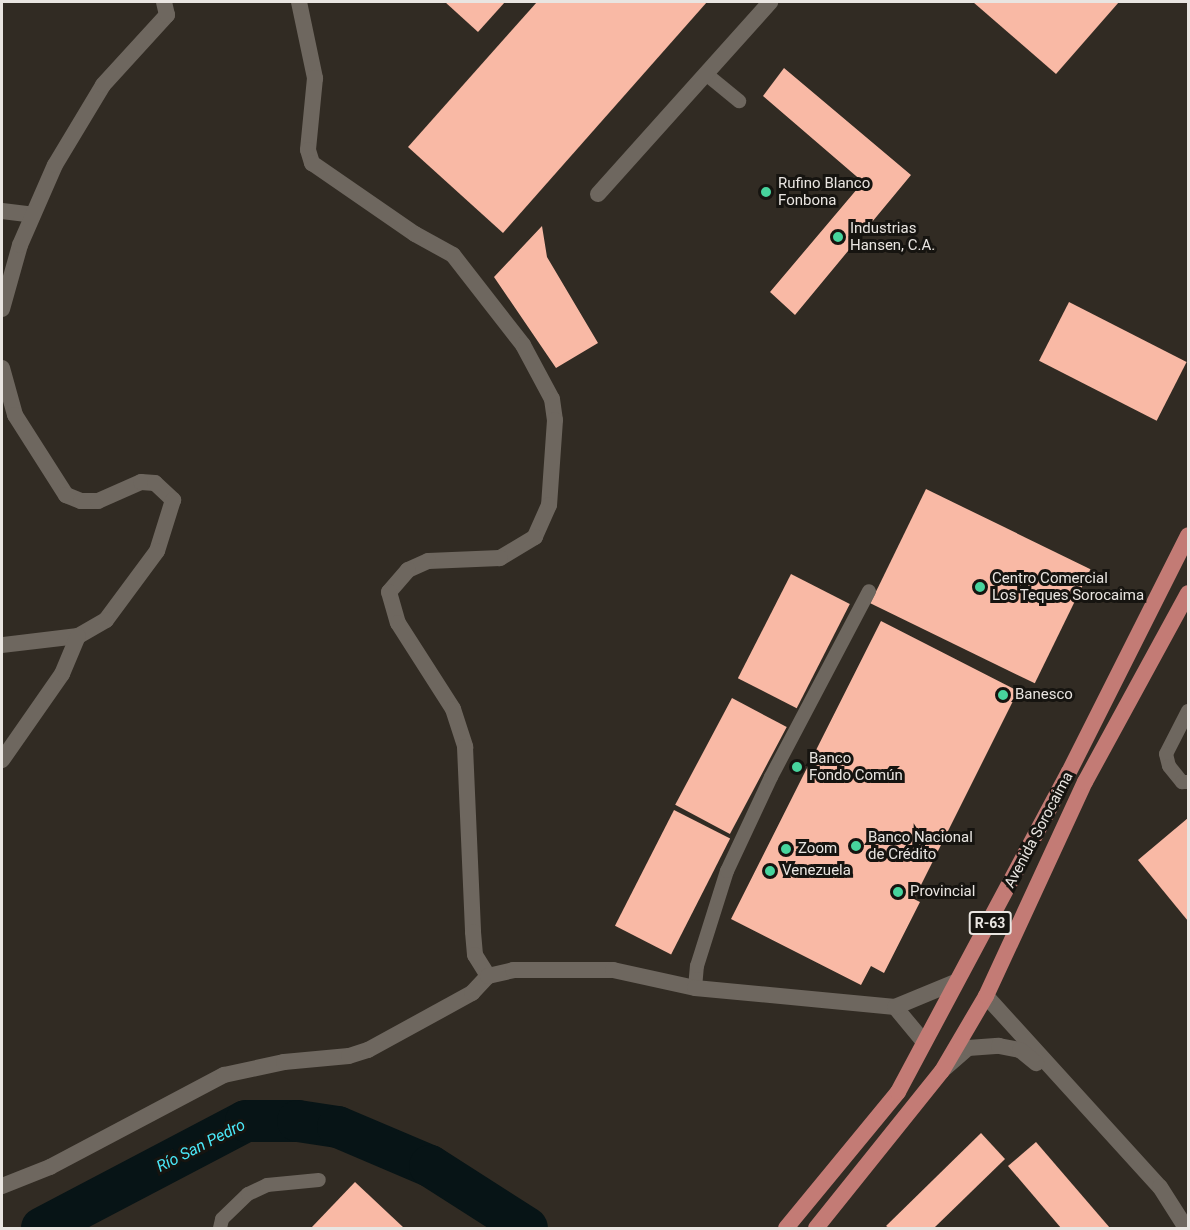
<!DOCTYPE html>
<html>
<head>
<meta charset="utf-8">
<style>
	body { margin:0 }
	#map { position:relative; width:1190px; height:1230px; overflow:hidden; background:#312b23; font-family:Roboto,sans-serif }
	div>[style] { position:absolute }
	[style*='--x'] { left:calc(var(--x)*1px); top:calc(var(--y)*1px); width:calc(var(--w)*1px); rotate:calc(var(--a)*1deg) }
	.river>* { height:42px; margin:-21px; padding:0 21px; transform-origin:21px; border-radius:21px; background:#071416 }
	.building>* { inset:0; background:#f9b9a5; transform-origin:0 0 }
	.service>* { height:14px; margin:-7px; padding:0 7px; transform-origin:7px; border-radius:7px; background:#6e675f }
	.minor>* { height:16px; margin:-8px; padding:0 8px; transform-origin:8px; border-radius:8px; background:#6e675f }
	.primary>* { height:16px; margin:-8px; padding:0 8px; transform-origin:8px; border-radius:8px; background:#c37b75 }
	.dots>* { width:16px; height:16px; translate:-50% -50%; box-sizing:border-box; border:3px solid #161410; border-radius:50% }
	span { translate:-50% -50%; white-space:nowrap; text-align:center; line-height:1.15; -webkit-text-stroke:6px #161410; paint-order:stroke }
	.shield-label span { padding:2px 4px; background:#161410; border:2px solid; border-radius:4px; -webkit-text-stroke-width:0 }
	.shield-label { font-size:14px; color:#e9e5e1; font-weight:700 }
	.poi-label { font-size:15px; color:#e9e5e1 }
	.left { translate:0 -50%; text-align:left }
	.street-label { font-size:15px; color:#e9e5e1 }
	.water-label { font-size:16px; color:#4ae8f8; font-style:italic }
	.frame { position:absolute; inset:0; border:3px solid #e9e5e1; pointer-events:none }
</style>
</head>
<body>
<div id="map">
	<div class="river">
		<div style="--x:42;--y:1228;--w:230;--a:-27.7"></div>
		<div style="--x:246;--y:1121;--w:52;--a:0"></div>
		<div style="--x:298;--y:1121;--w:40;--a:8.5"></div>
		<div style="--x:338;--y:1127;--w:100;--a:23"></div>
		<div style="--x:430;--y:1166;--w:115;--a:32.6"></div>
	</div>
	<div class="building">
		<div style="clip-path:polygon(445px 2px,505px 2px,478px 32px)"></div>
		<div style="clip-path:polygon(537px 2px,707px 2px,503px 233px,408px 147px)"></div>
		<div style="clip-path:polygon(973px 2px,1119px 2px,1056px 74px)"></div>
		<div style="clip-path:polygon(784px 68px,911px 175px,795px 315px,770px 292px,863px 182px,763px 96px)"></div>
		<div style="clip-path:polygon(542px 226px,547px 257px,598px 343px,556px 368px,494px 277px)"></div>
		<div style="left:1069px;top:302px;width:132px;height:66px;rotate:27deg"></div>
		<div style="left:926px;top:489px;width:183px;height:127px;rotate:26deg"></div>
		<div style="left:791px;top:574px;width:66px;height:117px;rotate:27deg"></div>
		<div style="clip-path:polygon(881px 621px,1018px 691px,914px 899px,920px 902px,884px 973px,871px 966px,861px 985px,731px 919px)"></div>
		<div style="left:732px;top:698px;width:62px;height:121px;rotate:28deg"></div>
		<div style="left:674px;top:810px;width:63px;height:130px;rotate:27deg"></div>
		<div style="clip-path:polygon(1188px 818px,1188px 921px,1138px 860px)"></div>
		<div style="clip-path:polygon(981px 1133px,1005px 1159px,934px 1228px,889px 1228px,886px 1226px)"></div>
		<div style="clip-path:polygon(1036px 1142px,1110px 1228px,1061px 1228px,1008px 1166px)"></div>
		<div style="clip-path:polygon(355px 1182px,404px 1228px,311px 1228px)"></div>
	</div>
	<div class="service">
		<div style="--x:706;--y:74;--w:43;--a:39.3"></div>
		<div style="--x:1188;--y:711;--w:48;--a:117.1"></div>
		<div style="--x:1166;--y:754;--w:12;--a:76"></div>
		<div style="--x:1169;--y:766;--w:21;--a:51"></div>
		<div style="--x:1182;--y:782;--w:6;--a:0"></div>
		<div style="--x:695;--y:988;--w:22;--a:-85"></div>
		<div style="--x:697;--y:966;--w:100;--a:-72.5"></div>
		<div style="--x:727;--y:871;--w:104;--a:-64.9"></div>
		<div style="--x:771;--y:777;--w:210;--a:-62.2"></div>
		<div style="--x:220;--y:1228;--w:9;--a:-77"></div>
		<div style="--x:222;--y:1219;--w:36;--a:-44"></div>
		<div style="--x:248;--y:1194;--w:21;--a:-25"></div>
		<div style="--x:267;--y:1185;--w:52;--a:-5.5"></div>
	</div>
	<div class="minor">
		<div style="--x:299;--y:2;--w:78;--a:78.1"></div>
		<div style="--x:315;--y:78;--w:72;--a:95.6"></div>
		<div style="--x:308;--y:150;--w:14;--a:73"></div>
		<div style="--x:312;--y:163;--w:125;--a:34.6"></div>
		<div style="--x:415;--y:234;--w:43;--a:28.9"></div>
		<div style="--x:453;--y:255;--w:114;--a:52.1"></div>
		<div style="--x:523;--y:345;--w:61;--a:61.8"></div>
		<div style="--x:552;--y:399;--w:21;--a:82"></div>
		<div style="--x:555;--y:420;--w:85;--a:94"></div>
		<div style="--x:549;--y:505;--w:35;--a:114"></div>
		<div style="--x:535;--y:537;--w:41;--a:149"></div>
		<div style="--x:500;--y:558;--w:72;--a:177.6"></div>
		<div style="--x:428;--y:561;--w:22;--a:156"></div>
		<div style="--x:408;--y:570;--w:29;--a:131"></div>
		<div style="--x:389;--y:592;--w:32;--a:74"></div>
		<div style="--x:398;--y:623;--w:102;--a:57.4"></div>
		<div style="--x:453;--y:709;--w:40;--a:72"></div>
		<div style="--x:465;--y:747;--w:185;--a:87.5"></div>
		<div style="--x:473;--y:932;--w:23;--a:85"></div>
		<div style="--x:475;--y:955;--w:25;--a:58"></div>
		<div style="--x:598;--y:194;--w:258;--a:-48.1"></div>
		<div style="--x:2;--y:211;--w:31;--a:7"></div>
		<div style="--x:2;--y:309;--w:66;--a:-74.3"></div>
		<div style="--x:20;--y:245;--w:87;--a:-66.4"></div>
		<div style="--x:55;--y:165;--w:93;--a:-59"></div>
		<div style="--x:103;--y:85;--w:95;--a:-47.6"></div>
		<div style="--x:167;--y:15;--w:13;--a:-103"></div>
		<div style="--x:2;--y:368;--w:49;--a:74.5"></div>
		<div style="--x:15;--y:415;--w:95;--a:57.5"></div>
		<div style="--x:66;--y:495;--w:16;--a:22"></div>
		<div style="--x:81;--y:501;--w:17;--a:0"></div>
		<div style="--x:98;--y:501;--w:47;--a:-23.8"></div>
		<div style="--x:141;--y:482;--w:14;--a:4"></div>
		<div style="--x:155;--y:483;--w:25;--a:43"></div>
		<div style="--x:173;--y:500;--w:53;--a:107.4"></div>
		<div style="--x:157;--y:551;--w:86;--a:126.5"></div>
		<div style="--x:106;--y:620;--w:32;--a:150"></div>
		<div style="--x:78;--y:636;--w:77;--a:173.2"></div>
		<div style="--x:2;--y:760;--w:105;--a:-55.1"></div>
		<div style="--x:62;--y:674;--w:41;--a:-67.2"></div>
		<div style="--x:986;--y:996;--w:258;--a:47.7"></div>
		<div style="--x:1160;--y:1187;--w:49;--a:57.6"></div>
		<div style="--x:895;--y:1007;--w:45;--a:50.4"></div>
		<div style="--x:945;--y:1068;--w:30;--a:-41"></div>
		<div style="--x:968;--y:1048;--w:31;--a:-4"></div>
		<div style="--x:999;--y:1046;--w:21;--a:11"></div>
		<div style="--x:1020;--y:1050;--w:21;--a:39"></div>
		<div style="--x:2;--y:1186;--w:52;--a:-21.6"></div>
		<div style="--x:50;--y:1167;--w:197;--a:-27.9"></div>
		<div style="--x:224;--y:1075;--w:61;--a:-12.2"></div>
		<div style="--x:284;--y:1062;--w:65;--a:-5.3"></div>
		<div style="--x:349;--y:1056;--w:20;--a:-18"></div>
		<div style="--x:368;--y:1050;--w:119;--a:-28.7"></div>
		<div style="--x:472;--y:993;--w:23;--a:-47"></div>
		<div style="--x:488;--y:976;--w:26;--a:-13"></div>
		<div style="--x:513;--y:970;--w:100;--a:0"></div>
		<div style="--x:613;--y:970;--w:84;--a:12.4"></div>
		<div style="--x:695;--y:988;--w:201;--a:5.4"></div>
		<div style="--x:895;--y:1007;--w:65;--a:-22.6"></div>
	</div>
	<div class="primary">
		<div style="--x:786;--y:1228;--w:176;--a:-50.5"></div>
		<div style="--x:898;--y:1092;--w:363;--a:-61.9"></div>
		<div style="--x:1069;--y:772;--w:265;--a:-63.3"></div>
		<div style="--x:816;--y:1228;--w:201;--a:-51.3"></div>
		<div style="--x:942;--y:1071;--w:87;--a:-59.6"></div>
		<div style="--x:986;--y:996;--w:236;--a:-65.2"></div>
		<div style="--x:1085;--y:782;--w:215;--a:-61.4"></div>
	</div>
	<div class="dots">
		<div style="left:766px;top:192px;background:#47d49d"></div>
		<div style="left:838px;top:237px;background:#47d49d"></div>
		<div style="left:980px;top:587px;background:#47d49d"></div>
		<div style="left:1003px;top:695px;background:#47d49d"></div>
		<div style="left:797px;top:767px;background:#47d49d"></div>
		<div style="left:856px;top:846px;background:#47d49d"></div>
		<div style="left:786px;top:849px;background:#47d49d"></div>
		<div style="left:770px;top:871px;background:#47d49d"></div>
		<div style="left:898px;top:892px;background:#47d49d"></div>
	</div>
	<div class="shield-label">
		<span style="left:990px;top:923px">R-63</span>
	</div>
	<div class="poi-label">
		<span class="left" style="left:778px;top:192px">Rufino Blanco<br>Fonbona</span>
		<span class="left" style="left:850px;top:237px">Industrias<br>Hansen, C.A.</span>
		<span class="left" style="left:992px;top:587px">Centro Comercial<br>Los Teques Sorocaima</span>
		<span class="left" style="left:1015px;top:695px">Banesco</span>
		<span class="left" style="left:809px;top:767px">Banco<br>Fondo Común</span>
		<span class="left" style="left:868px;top:846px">Banco Nacional<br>de Crédito</span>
		<span class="left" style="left:798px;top:849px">Zoom</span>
		<span class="left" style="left:782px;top:871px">Venezuela</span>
		<span class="left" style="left:910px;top:892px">Provincial</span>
	</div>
	<div class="street-label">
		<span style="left:1039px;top:830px;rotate:-62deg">Avenida Sorocaima</span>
	</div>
	<div class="water-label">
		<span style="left:201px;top:1146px;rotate:-27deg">Río San Pedro</span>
	</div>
	<div class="frame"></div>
</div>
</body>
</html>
